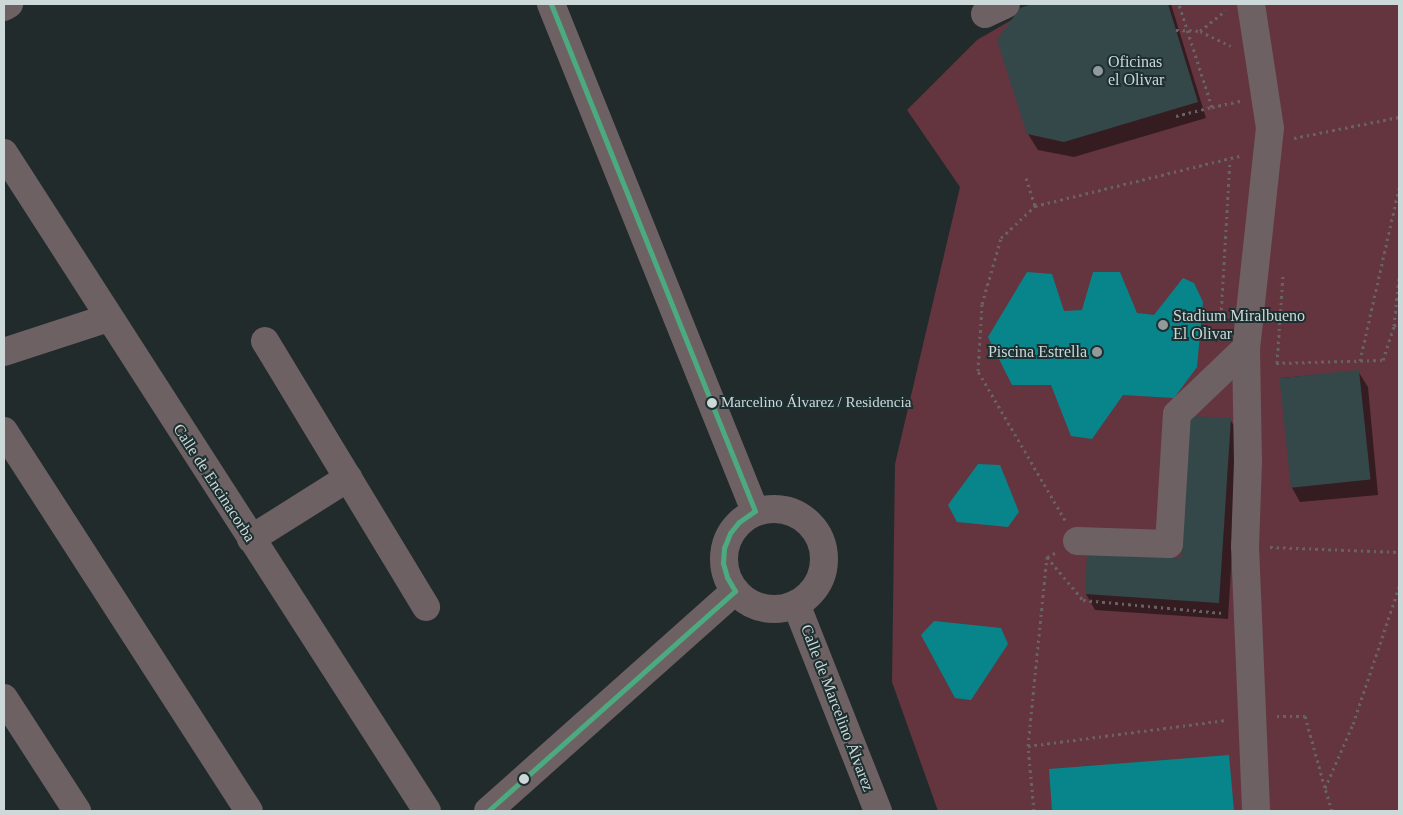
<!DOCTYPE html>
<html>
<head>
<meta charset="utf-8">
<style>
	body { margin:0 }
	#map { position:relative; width:1403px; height:815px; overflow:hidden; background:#212b2c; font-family:"Times New Roman",serif }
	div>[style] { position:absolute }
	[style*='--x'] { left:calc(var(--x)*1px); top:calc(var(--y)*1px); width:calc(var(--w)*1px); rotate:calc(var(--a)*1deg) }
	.green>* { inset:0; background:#64353f }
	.water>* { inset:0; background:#08858b }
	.shadow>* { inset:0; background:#0007 }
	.building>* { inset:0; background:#344849; transform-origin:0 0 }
	.path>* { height:3px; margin-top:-1.5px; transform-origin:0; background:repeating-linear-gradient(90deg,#686265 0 2.5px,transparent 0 6.5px) }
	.minor>* { height:28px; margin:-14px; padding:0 14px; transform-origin:14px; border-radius:14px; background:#6e6163 }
	.minor>.ring { margin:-14px; padding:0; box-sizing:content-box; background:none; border:28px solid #6e6163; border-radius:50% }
	.bus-1>* { height:5px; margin:-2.5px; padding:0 2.5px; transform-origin:2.5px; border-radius:2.5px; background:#4caa80 }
	.dots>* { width:14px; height:14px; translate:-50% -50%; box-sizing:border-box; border:2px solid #1d2f30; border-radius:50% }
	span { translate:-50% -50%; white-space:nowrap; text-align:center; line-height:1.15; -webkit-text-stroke:4px #1d2f30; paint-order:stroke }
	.bus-label { font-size:15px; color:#cdd8d8 }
	.left { translate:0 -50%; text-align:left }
	.poi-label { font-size:16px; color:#cdd8d8 }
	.right { translate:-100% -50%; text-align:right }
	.street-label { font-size:16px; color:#cdd8d8 }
	.frame { position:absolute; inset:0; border:5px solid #cdd8d8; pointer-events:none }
</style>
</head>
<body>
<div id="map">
	<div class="green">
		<div style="clip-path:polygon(1039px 4px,1399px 4px,1399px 811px,938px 811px,892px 682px,895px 464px,960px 187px,907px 110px,977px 40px)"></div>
	</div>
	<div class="water">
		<div style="clip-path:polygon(1027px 272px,1052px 274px,1064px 311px,1082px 310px,1093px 272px,1120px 272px,1137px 313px,1154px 315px,1183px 278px,1194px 283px,1203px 302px,1197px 367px,1174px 398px,1123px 395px,1092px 439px,1071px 436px,1051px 385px,1012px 385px,988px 337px)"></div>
		<div style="clip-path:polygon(978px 464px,1000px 465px,1019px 512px,1008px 527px,957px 522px,948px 505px)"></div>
		<div style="clip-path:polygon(934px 621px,1001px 628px,1008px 644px,971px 700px,955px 698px,921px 635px)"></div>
		<div style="clip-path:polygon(1229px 755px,1234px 811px,1052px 811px,1049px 769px)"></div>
	</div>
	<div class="shadow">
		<div style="clip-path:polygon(1036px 4px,1171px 4px,1206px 118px,1074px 157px,1038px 150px,1028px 134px,1021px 9px)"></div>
		<div style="clip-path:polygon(1358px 371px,1368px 387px,1378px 495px,1300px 502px,1291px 486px,1281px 378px)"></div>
		<div style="clip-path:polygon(1230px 419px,1239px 435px,1228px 619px,1095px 610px,1086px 594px,1182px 559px)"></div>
	</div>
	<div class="building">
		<div style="clip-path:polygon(1032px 4px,1168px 4px,1198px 102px,1064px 142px,1027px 134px,997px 40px,1020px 8px)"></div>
		<div style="left:1359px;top:370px;width:110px;height:80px;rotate:84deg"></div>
		<div style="clip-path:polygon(1190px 416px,1231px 418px,1219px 603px,1085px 594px,1087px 552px,1181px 558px)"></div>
	</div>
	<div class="path">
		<div style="--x:1176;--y:30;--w:24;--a:2"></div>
		<div style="--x:1200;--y:31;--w:34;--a:26"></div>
		<div style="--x:1200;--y:31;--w:33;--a:-39"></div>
		<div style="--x:1212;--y:107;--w:30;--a:-12"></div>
		<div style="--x:1176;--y:116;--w:37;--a:-14"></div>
		<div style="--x:1212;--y:107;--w:108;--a:-107.8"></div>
		<div style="--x:1294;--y:138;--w:107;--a:-11.3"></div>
		<div style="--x:1026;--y:178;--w:29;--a:72"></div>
		<div style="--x:1221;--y:316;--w:156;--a:-86.7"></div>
		<div style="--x:1394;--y:326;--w:48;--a:-84.1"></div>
		<div style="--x:1360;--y:361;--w:177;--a:-77.3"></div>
		<div style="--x:1276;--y:363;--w:107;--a:-1.6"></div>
		<div style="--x:1383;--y:360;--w:36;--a:-72"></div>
		<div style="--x:1394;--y:326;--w:6;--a:-31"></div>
		<div style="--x:1277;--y:363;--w:89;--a:-86.1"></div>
		<div style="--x:1065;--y:520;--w:173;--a:-120.3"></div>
		<div style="--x:978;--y:371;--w:67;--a:-86.6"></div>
		<div style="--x:982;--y:304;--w:69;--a:-73.9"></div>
		<div style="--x:1001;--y:238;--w:47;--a:-43.3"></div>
		<div style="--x:1035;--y:206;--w:213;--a:-13.8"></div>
		<div style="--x:1270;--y:547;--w:129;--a:2.2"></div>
		<div style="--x:1047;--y:557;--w:56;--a:50.1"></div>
		<div style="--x:1083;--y:600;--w:140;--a:5.3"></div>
		<div style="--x:1277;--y:716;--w:28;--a:0"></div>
		<div style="--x:1305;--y:716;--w:75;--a:74.5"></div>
		<div style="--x:1028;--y:746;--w:200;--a:-7.5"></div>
		<div style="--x:1034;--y:811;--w:65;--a:-95.3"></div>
		<div style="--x:1028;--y:746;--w:190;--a:-84.3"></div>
		<div style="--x:1047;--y:557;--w:9;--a:-27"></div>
		<div style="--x:1332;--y:811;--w:24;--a:-107"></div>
		<div style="--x:1325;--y:788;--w:70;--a:-66.4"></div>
		<div style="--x:1353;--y:724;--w:145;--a:-71.4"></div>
	</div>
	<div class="minor">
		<div style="--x:551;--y:4;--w:547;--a:68.08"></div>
		<div style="--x:1251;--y:4;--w:125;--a:81.3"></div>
		<div style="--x:1270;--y:128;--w:221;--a:96.2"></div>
		<div style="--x:1246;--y:348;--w:114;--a:89"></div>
		<div style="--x:1248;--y:462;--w:84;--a:92"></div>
		<div style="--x:1245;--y:546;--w:265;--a:87.6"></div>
		<div style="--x:4;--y:7;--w:6;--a:-31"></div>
		<div style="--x:985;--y:14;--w:23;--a:-25"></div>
		<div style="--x:4;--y:153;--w:782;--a:57.26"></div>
		<div style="--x:265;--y:341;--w:311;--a:58.8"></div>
		<div style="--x:4;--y:352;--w:109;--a:-18.1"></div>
		<div style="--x:4;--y:431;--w:452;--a:57.2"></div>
		<div class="ring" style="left:724px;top:509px;width:72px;height:72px"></div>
		<div style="--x:251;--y:539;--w:115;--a:-32.2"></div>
		<div style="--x:1077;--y:541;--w:92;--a:1.9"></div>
		<div style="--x:1169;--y:544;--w:130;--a:-86.5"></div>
		<div style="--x:1177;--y:414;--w:95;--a:-43.7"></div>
		<div style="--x:796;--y:604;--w:223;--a:68.4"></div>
		<div style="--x:4;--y:698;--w:135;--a:57.1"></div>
		<div style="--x:488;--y:811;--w:331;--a:-41.7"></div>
	</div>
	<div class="bus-1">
		<div style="--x:488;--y:811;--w:331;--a:-41.7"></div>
		<div style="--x:735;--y:591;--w:16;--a:-120"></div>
		<div style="--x:727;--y:577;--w:15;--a:-106"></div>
		<div style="--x:723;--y:563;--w:15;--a:-86"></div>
		<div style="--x:724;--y:548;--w:16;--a:-68"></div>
		<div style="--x:730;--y:533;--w:14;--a:-51"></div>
		<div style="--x:739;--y:522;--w:19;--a:-35"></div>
		<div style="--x:755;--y:511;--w:547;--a:-111.92"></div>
	</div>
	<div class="dots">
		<div style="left:1098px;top:71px;background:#919b9c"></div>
		<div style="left:1163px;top:325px;background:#919b9c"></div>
		<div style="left:1097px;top:352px;background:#919b9c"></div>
		<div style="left:712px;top:403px;background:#cdd8d8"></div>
		<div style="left:524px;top:779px;background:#cdd8d8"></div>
	</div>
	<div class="bus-label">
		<span class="left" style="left:721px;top:403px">Marcelino Álvarez / Residencia</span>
	</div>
	<div class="poi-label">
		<span class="left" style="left:1108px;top:71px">Oficinas<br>el Olivar</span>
		<span class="left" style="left:1173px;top:325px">Stadium Miralbueno<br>El Olivar</span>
		<span class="right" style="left:1087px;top:352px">Piscina Estrella</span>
	</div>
	<div class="street-label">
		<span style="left:214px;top:483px;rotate:57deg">Calle de Encinacorba</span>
		<span style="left:837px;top:708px;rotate:69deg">Calle de Marcelino Álvarez</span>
	</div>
	<div class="frame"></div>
</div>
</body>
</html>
